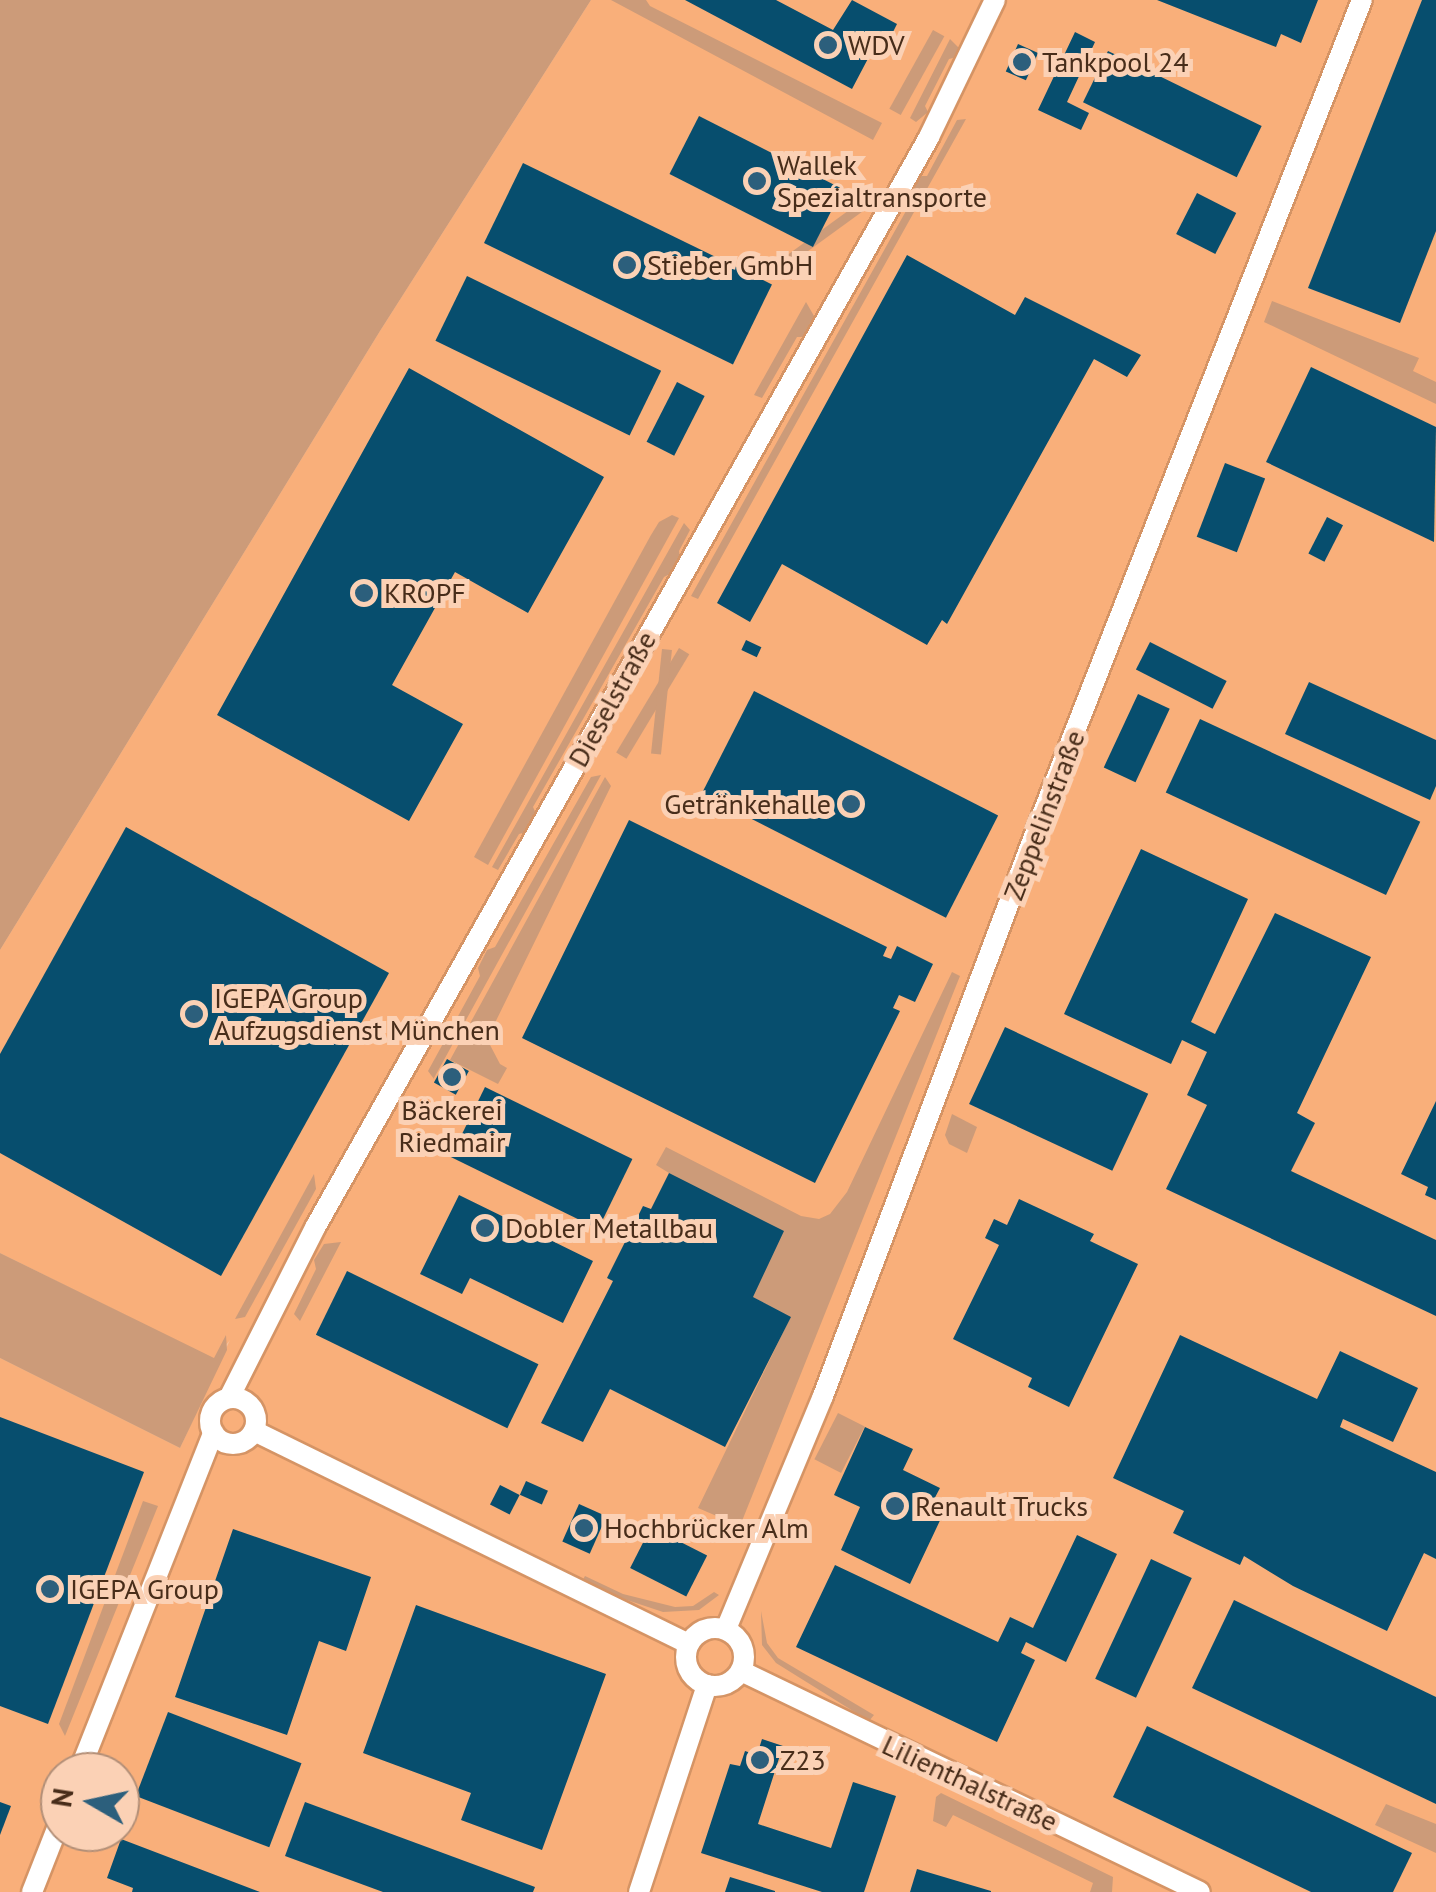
<!DOCTYPE html>
<html>
<head>
<meta charset="utf-8">
<style>
	body { margin:0 }
	#map { position:relative; width:1436px; height:1892px; overflow:hidden; background:#f7c19b; font-family:"PT Sans",sans-serif }
	div>[style] { position:absolute }
	[style*='--x'] { left:calc(var(--x)*1px); top:calc(var(--y)*1px); width:calc(var(--w)*1px); rotate:calc(var(--a)*1deg) }
	.built>* { inset:0; background:#f9af7a }
	.green>* { inset:0; background:#cc9b79; transform-origin:0 0 }
	.building>* { inset:0; background:#074e6e; transform-origin:0 0 }
	.roads { filter:drop-shadow(2px 0 #d59465) drop-shadow(-2px 0 #d59465) drop-shadow(0 2px #d59465) drop-shadow(0 -2px #d59465) }
	.minor>* { height:20px; margin:-10px; padding:0 10px; transform-origin:10px; border-radius:10px; background:#fff }
	.minor>.ring { margin:-10px; padding:0; box-sizing:content-box; background:none; border:20px solid #fff; border-radius:50% }
	.dots>* { width:28px; height:28px; translate:-50% -50%; box-sizing:border-box; border:5px solid #fbd1b5; border-radius:50% }
	span { translate:-50% -50%; white-space:nowrap; text-align:center; line-height:1.15; -webkit-text-stroke:10px #fbd1b5; paint-order:stroke }
	.poi-label { font-size:28px; color:#482d1a }
	.left { translate:0 -50%; text-align:left }
	.right { translate:-100% -50%; text-align:right }
	.street-label { font-size:28px; color:#482d1a }
	.north { position:absolute; left:40px; top:1752px; width:100px; height:100px; box-sizing:border-box; background:#fbd1b5; border:2px solid #b38f77; border-radius:50%; rotate:279deg; font-size:28px; font-weight:700; line-height:40px; text-align:center; color:#482d1a }
	.north::after { content:''; display:block; margin:auto; width:35px; height:45px; background:#2c5f7c; clip-path:polygon(50% 0,100% 100%,50% 72%,0 100%) }
</style>
</head>
<body>
<div id="map">
	<div class="built">
		<div style="clip-path:polygon(evenodd,591px 0,1436px 0,1436px 1892px,0 1892px,0 1358px,180px 1448px,230px 1340px,214px 1359px,0 1253px,0 950px,380px 331px,591px 0,60px 1772px,120px 1772px,120px 1832px,60px 1832px,60px 1772px)"></div>
	</div>
	<div class="green">
		<div style="clip-path:polygon(0 0,591px 0,380px 331px,0 950px)"></div>
		<div style="clip-path:polygon(611px 0,646px 0,650px 6px,882px 123px,873px 140px)"></div>
		<div style="left:933px;top:30px;width:13px;height:90px;rotate:29deg"></div>
		<div style="clip-path:polygon(950px 39px,960px 49px,957px 57px,949px 59px,925px 106px,928px 112px,916px 122px,910px 118px)"></div>
		<div style="clip-path:polygon(966px 119px,698px 599px,691px 596px,911px 202px,909px 192px,918px 176px,927px 176px,957px 120px)"></div>
		<div style="left:863px;top:200px;width:9px;height:93px;rotate:54deg"></div>
		<div style="clip-path:polygon(1272px 301px,1419px 358px,1413px 371px,1436px 382px,1436px 404px,1264px 322px)"></div>
		<div style="clip-path:polygon(806px 302px,814px 316px,803px 337px,797px 337px,762px 398px,754px 395px)"></div>
		<div style="clip-path:polygon(672px 515px,679px 518px,488px 865px,474px 857px,651px 535px,659px 522px)"></div>
		<div style="clip-path:polygon(684px 523px,690px 530px,679px 551px,680px 558px,672px 573px,664px 577px,533px 807px,537px 816px,527px 832px,519px 834px,498px 870px,492px 867px)"></div>
		<div style="left:679px;top:648px;width:12px;height:122px;rotate:31deg"></div>
		<div style="left:662px;top:649px;width:10px;height:105px;rotate:6deg"></div>
		<div style="clip-path:polygon(601px 775px,434px 1078px,434px 1079px,428px 1071px,480px 976px,478px 968px,487px 950px,495px 947px,591px 777px)"></div>
		<div style="clip-path:polygon(605px 777px,611px 786px,491px 1031px,489px 1043px,500px 1064px,507px 1068px,498px 1084px,450px 1060px)"></div>
		<div style="clip-path:polygon(952px 972px,960px 976px,740px 1526px,698px 1508px,790px 1318px,753px 1297px,669px 1173px,656px 1165px,666px 1147px,801px 1216px,819px 1219px,830px 1214px,847px 1192px)"></div>
		<div style="clip-path:polygon(952px 1114px,977px 1127px,967px 1153px,949px 1144px,945px 1135px)"></div>
		<div style="clip-path:polygon(314px 1174px,316px 1189px,245px 1317px,235px 1319px)"></div>
		<div style="clip-path:polygon(341px 1242px,300px 1321px,294px 1314px,316px 1269px,314px 1260px,324px 1244px)"></div>
		<div style="clip-path:polygon(0 1253px,214px 1358px,226px 1335px,227px 1350px,180px 1448px,0 1358px)"></div>
		<div style="left:838px;top:1413px;width:30px;height:52px;rotate:27deg"></div>
		<div style="clip-path:polygon(143px 1501px,158px 1506px,65px 1736px,59px 1724px)"></div>
		<div style="clip-path:polygon(585px 1576px,623px 1594px,675px 1607px,693px 1606px,714px 1592px,719px 1595px,699px 1610px,663px 1612px,594px 1589px,581px 1583px)"></div>
		<div style="clip-path:polygon(761px 1611px,767px 1643px,778px 1658px,874px 1715px,869px 1721px,776px 1663px,762px 1645px)"></div>
		<div style="clip-path:polygon(941px 1793px,1113px 1877px,1112px 1892px,1090px 1892px,1093px 1883px,953px 1815px,946px 1827px,933px 1821px,936px 1797px)"></div>
		<div style="clip-path:polygon(1386px 1804px,1436px 1824px,1436px 1853px,1375px 1825px)"></div>
	</div>
	<div class="building">
		<div style="clip-path:polygon(685px 0,776px 0,833px 30px,852px 0,897px 24px,881px 56px,872px 51px,852px 89px)"></div>
		<div style="clip-path:polygon(1157px 0,1318px 0,1301px 43px,1281px 34px,1276px 47px)"></div>
		<div style="clip-path:polygon(1422px 0,1436px 0,1436px 231px,1400px 323px,1308px 288px)"></div>
		<div style="clip-path:polygon(1075px 32px,1095px 42px,1067px 102px,1089px 113px,1081px 130px,1038px 110px)"></div>
		<div style="left:1018px;top:44px;width:22px;height:30px;rotate:24deg"></div>
		<div style="left:1108px;top:51px;width:171px;height:57px;rotate:26deg"></div>
		<div style="left:699px;top:116px;width:161px;height:65px;rotate:27deg"></div>
		<div style="left:523px;top:163px;width:277px;height:89px;rotate:26deg"></div>
		<div style="left:1197px;top:193px;width:44px;height:46px;rotate:27deg"></div>
		<div style="clip-path:polygon(907px 255px,1015px 315px,1025px 297px,1141px 355px,1127px 377px,1094px 359px,947px 624px,942px 620px,927px 645px,782px 564px,750px 622px,717px 603px)"></div>
		<div style="left:467px;top:276px;width:216px;height:72px;rotate:26deg"></div>
		<div style="clip-path:polygon(1311px 367px,1436px 427px,1434px 542px,1266px 462px)"></div>
		<div style="clip-path:polygon(409px 368px,604px 477px,528px 613px,455px 572px,392px 685px,463px 724px,409px 821px,217px 715px)"></div>
		<div style="left:677px;top:382px;width:31px;height:67px;rotate:27deg"></div>
		<div style="left:1225px;top:463px;width:43px;height:79px;rotate:21deg"></div>
		<div style="left:1327px;top:517px;width:18px;height:41px;rotate:27deg"></div>
		<div style="left:746px;top:640px;width:17px;height:11px;rotate:25deg"></div>
		<div style="left:1150px;top:642px;width:86px;height:31px;rotate:27deg"></div>
		<div style="clip-path:polygon(1309px 682px,1436px 740px,1436px 786px,1430px 800px,1285px 734px)"></div>
		<div style="left:754px;top:691px;width:274px;height:115px;rotate:27deg"></div>
		<div style="left:1138px;top:694px;width:35px;height:81px;rotate:25deg"></div>
		<div style="left:1200px;top:719px;width:243px;height:81px;rotate:25deg"></div>
		<div style="clip-path:polygon(629px 820px,887px 947px,883px 956px,891px 959px,897px 946px,933px 964px,915px 1002px,899px 995px,893px 1008px,900px 1011px,815px 1183px,522px 1038px)"></div>
		<div style="clip-path:polygon(126px 827px,389px 973px,221px 1276px,0 1153px,0 1054px)"></div>
		<div style="clip-path:polygon(1141px 849px,1248px 899px,1191px 1022px,1215px 1034px,1275px 913px,1371px 957px,1297px 1113px,1315px 1123px,1291px 1171px,1436px 1240px,1436px 1316px,1166px 1189px,1207px 1105px,1187px 1095px,1207px 1052px,1182px 1040px,1171px 1064px,1064px 1014px)"></div>
		<div style="left:1005px;top:1027px;width:158px;height:85px;rotate:25deg"></div>
		<div style="left:447px;top:1059px;width:25px;height:27px;rotate:29deg"></div>
		<div style="left:485px;top:1087px;width:164px;height:78px;rotate:26deg"></div>
		<div style="clip-path:polygon(1436px 1101px,1436px 1200px,1425px 1195px,1428px 1187px,1401px 1174px)"></div>
		<div style="clip-path:polygon(669px 1173px,784px 1231px,753px 1297px,791px 1317px,725px 1447px,610px 1389px,583px 1442px,541px 1423px,613px 1281px,607px 1278px,643px 1206px,651px 1209px)"></div>
		<div style="clip-path:polygon(459px 1195px,593px 1261px,563px 1323px,470px 1278px,462px 1294px,420px 1274px)"></div>
		<div style="clip-path:polygon(1019px 1199px,1094px 1234px,1090px 1241px,1138px 1264px,1069px 1407px,1028px 1387px,1032px 1378px,953px 1339px,999px 1245px,985px 1238px,994px 1219px,1007px 1225px)"></div>
		<div style="left:347px;top:1271px;width:213px;height:71px;rotate:26deg"></div>
		<div style="clip-path:polygon(1180px 1335px,1317px 1399px,1340px 1351px,1418px 1388px,1393px 1442px,1343px 1419px,1340px 1427px,1436px 1472px,1436px 1559px,1424px 1553px,1387px 1631px,1293px 1586px,1244px 1556px,1240px 1565px,1173px 1533px,1184px 1511px,1113px 1478px)"></div>
		<div style="clip-path:polygon(0 1417px,144px 1472px,48px 1724px,0 1706px)"></div>
		<div style="clip-path:polygon(865px 1427px,913px 1449px,903px 1470px,940px 1488px,931px 1505px,944px 1512px,910px 1584px,841px 1550px,860px 1507px,834px 1495px)"></div>
		<div style="left:526px;top:1481px;width:24px;height:15px;rotate:24deg"></div>
		<div style="left:500px;top:1485px;width:22px;height:22px;rotate:27deg"></div>
		<div style="left:579px;top:1504px;width:30px;height:41px;rotate:24deg"></div>
		<div style="left:651px;top:1527px;width:63px;height:46px;rotate:27deg"></div>
		<div style="clip-path:polygon(233px 1529px,371px 1577px,346px 1651px,319px 1641px,287px 1735px,175px 1697px)"></div>
		<div style="clip-path:polygon(1077px 1535px,1117px 1554px,1066px 1662px,1026px 1642px,1021px 1653px,1035px 1660px,997px 1742px,796px 1647px,835px 1565px,998px 1642px,1010px 1617px,1033px 1628px)"></div>
		<div style="left:1151px;top:1559px;width:45px;height:132px;rotate:25deg"></div>
		<div style="clip-path:polygon(1234px 1600px,1436px 1697px,1436px 1804px,1192px 1688px)"></div>
		<div style="clip-path:polygon(416px 1605px,606px 1674px,542px 1850px,461px 1820px,471px 1793px,363px 1753px)"></div>
		<div style="left:168px;top:1712px;width:143px;height:90px;rotate:21deg"></div>
		<div style="clip-path:polygon(1147px 1726px,1412px 1853px,1393px 1892px,1311px 1892px,1113px 1797px)"></div>
		<div style="clip-path:polygon(762px 1739px,783px 1746px,758px 1824px,831px 1848px,853px 1782px,896px 1796px,864px 1892px,822px 1892px,701px 1853px,730px 1764px,740px 1766px,745px 1751px,757px 1755px)"></div>
		<div style="clip-path:polygon(0 1802px,11px 1806px,0 1835px)"></div>
		<div style="clip-path:polygon(305px 1802px,535px 1887px,533px 1892px,383px 1892px,285px 1856px)"></div>
		<div style="clip-path:polygon(121px 1839px,260px 1892px,132px 1892px,133px 1888px,107px 1878px)"></div>
		<div style="clip-path:polygon(917px 1869px,991px 1891px,991px 1892px,910px 1892px)"></div>
		<div style="clip-path:polygon(730px 1877px,775px 1891px,775px 1892px,725px 1892px)"></div>
	</div>
	<div class="roads">
		<div class="minor">
			<div class="ring" style="left:210px;top:1398px;width:26px;height:26px"></div>
			<div style="--x:229;--y:1398;--w:193;--a:-63.2"></div>
			<div style="--x:316;--y:1226;--w:1250;--a:-60.62"></div>
			<div style="--x:929;--y:137;--w:152;--a:-64.3"></div>
			<div style="--x:254;--y:1431;--w:483;--a:26.1"></div>
			<div class="ring" style="left:686px;top:1628px;width:38px;height:38px"></div>
			<div style="--x:726;--y:1629;--w:252;--a:-67.4"></div>
			<div style="--x:823;--y:1396;--w:626;--a:-69.34"></div>
			<div style="--x:1044;--y:810;--w:870;--a:-68.57"></div>
			<div style="--x:741;--y:1671;--w:509;--a:25.71"></div>
			<div style="--x:79;--y:1772;--w:365;--a:-68.4"></div>
			<div style="--x:32;--y:1892;--w:76;--a:-68.5"></div>
			<div style="--x:639;--y:1892;--w:218;--a:-71.8"></div>
		</div>
	</div>
	<div class="dots">
		<div style="left:828px;top:45px;background:#2c5f7c"></div>
		<div style="left:1022px;top:62px;background:#2c5f7c"></div>
		<div style="left:757px;top:181px;background:#2c5f7c"></div>
		<div style="left:627px;top:265px;background:#2c5f7c"></div>
		<div style="left:364px;top:593px;background:#2c5f7c"></div>
		<div style="left:851px;top:804px;background:#2c5f7c"></div>
		<div style="left:194px;top:1014px;background:#2c5f7c"></div>
		<div style="left:452px;top:1077px;background:#2c5f7c"></div>
		<div style="left:485px;top:1228px;background:#2c5f7c"></div>
		<div style="left:895px;top:1506px;background:#2c5f7c"></div>
		<div style="left:584px;top:1528px;background:#2c5f7c"></div>
		<div style="left:50px;top:1589px;background:#2c5f7c"></div>
		<div style="left:760px;top:1760px;background:#2c5f7c"></div>
	</div>
	<div class="poi-label">
		<span class="left" style="left:848px;top:45px">WDV</span>
		<span class="left" style="left:1042px;top:62px">Tankpool 24</span>
		<span class="left" style="left:777px;top:181px">Wallek<br>Spezialtransporte</span>
		<span class="left" style="left:647px;top:265px">Stieber GmbH</span>
		<span class="left" style="left:384px;top:593px">KROPF</span>
		<span class="right" style="left:831px;top:804px">Getränkehalle</span>
		<span class="left" style="left:214px;top:1014px">IGEPA Group<br>Aufzugsdienst München</span>
		<span style="left:452px;top:1126px">Bäckerei<br>Riedmair</span>
		<span class="left" style="left:505px;top:1228px">Dobler Metallbau</span>
		<span class="left" style="left:915px;top:1506px">Renault Trucks</span>
		<span class="left" style="left:604px;top:1528px">Hochbrücker Alm</span>
		<span class="left" style="left:70px;top:1589px">IGEPA Group</span>
		<span class="left" style="left:780px;top:1760px">Z23</span>
	</div>
	<div class="street-label">
		<span style="left:612px;top:699px;rotate:-61deg">Dieselstraße</span>
		<span style="left:1044px;top:815px;rotate:-69deg">Zeppelinstraße</span>
		<span style="left:970px;top:1783px;rotate:25deg">Lilienthalstraße</span>
	</div>
	<div class="north">N</div>
</div>
</body>
</html>
